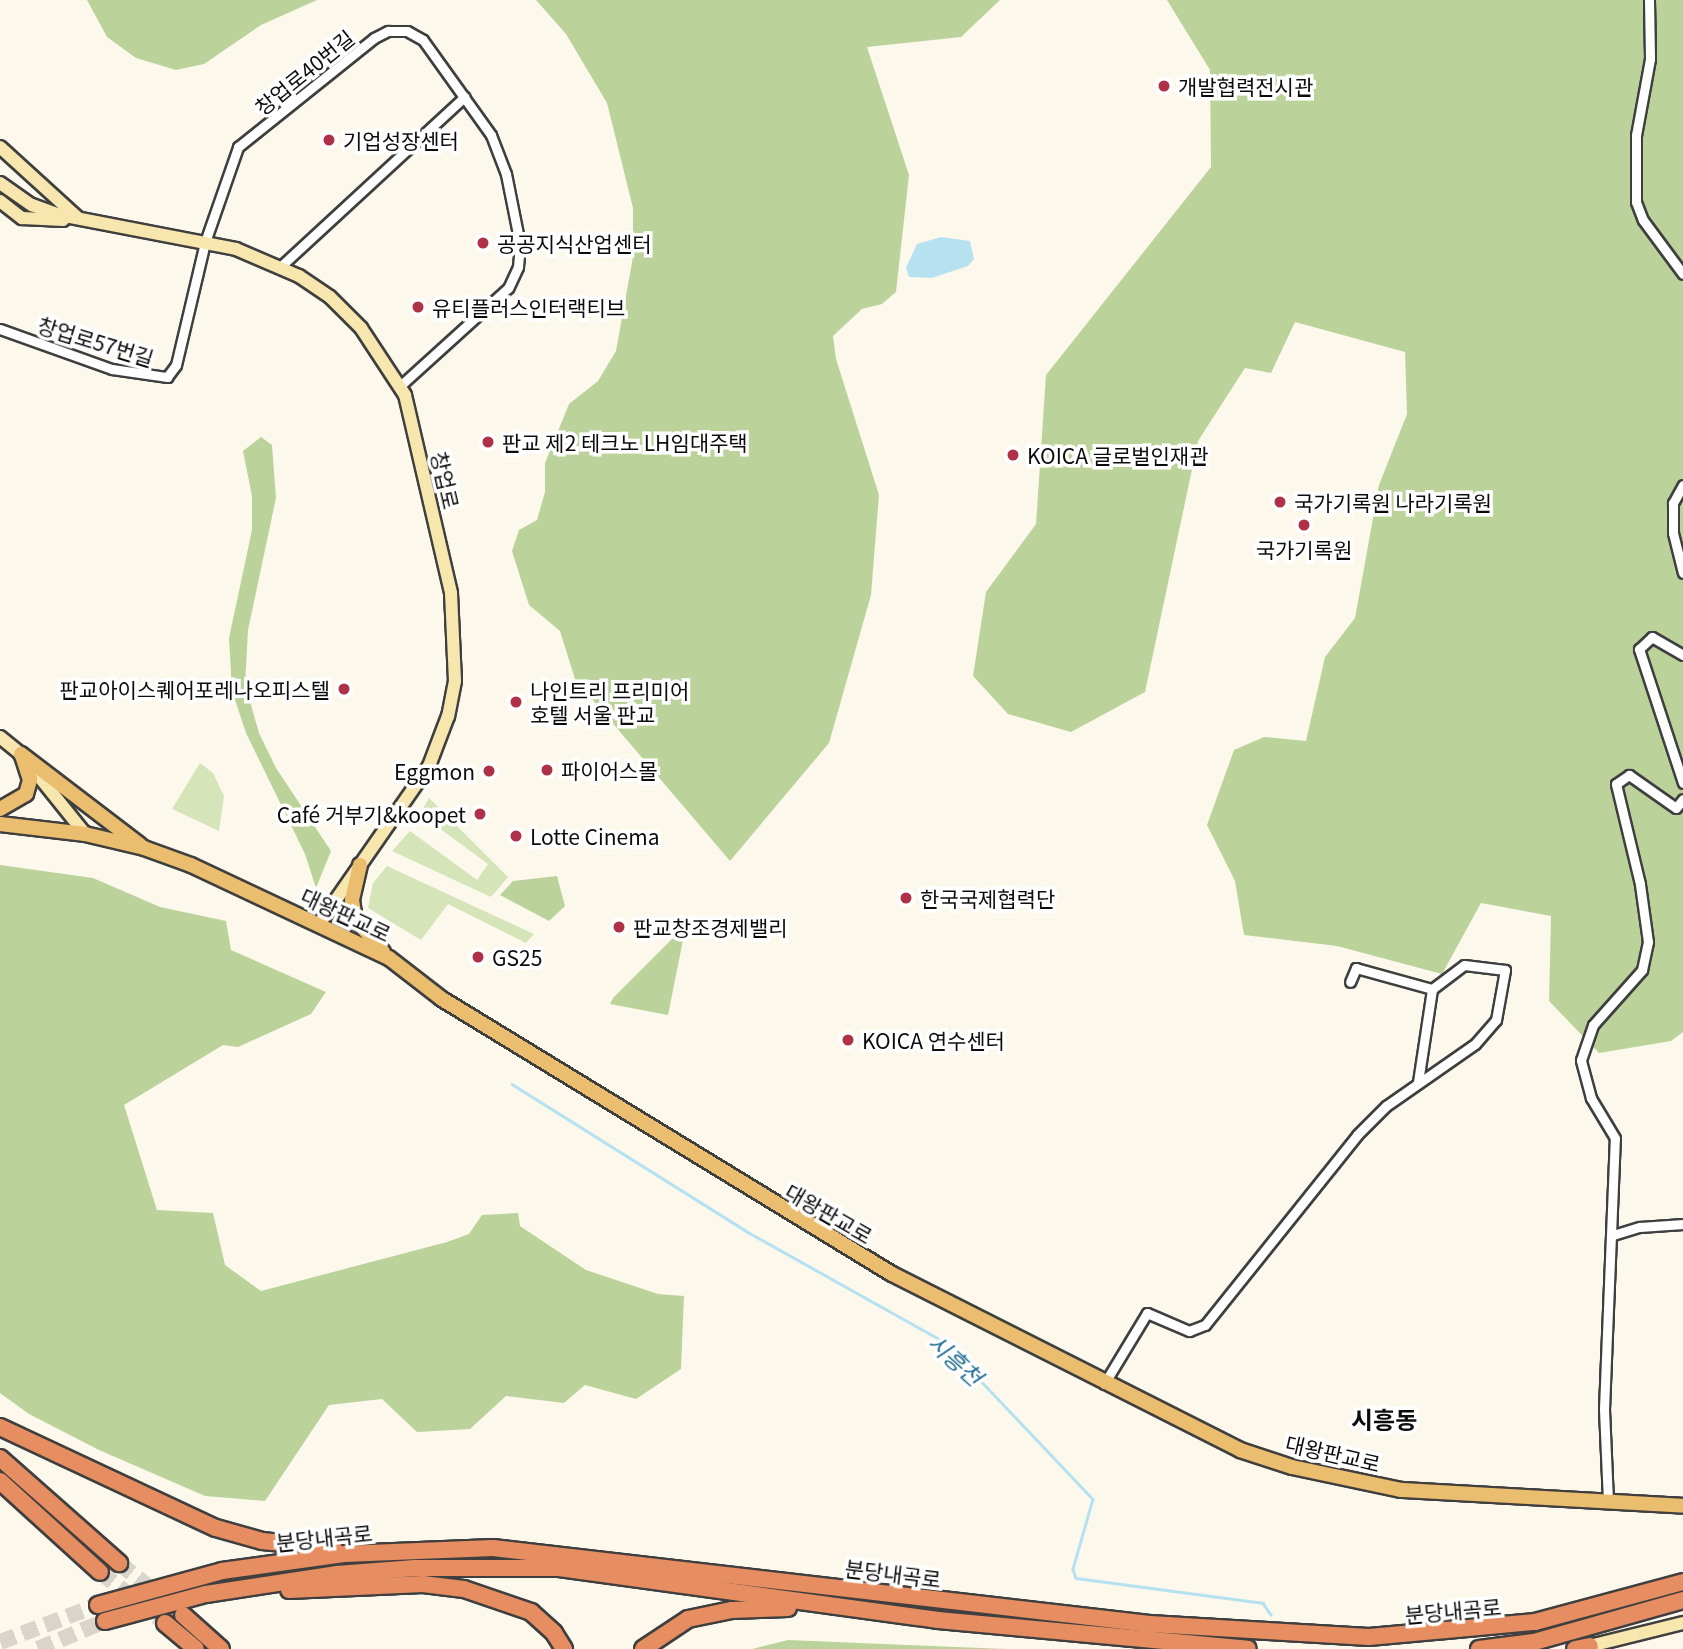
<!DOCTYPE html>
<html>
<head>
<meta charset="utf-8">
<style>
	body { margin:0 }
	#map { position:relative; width:1683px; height:1649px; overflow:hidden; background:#fdf8ec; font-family:Georgia,"Noto Sans KR",serif }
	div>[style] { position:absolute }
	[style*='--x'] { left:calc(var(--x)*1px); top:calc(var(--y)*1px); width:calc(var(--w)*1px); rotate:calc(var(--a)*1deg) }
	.green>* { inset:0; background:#d5e4b9 }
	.forest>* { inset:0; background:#bbd39a }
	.water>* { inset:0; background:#b6e1f0 }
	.stream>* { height:2.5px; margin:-1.25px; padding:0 1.25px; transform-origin:1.25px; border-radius:1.25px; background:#b6e1f0 }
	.highway-tunnel>* { height:16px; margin-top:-8px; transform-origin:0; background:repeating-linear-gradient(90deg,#d9d5ca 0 16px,transparent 0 24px) }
	.roads { filter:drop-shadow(2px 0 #3f3f3f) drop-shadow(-2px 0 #3f3f3f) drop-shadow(0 2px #3f3f3f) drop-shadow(0 -2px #3f3f3f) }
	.street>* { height:9px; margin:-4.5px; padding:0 4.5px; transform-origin:4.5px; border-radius:4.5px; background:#fff }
	.secondary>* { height:12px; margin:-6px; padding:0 6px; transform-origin:6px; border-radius:6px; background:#f7e6ad }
	.primary>* { height:14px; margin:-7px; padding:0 7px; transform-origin:7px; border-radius:7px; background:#ebbd6e }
	.highway>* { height:16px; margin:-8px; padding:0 8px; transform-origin:8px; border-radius:8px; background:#e68e61 }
	.dots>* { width:19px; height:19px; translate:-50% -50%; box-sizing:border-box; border:4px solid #fff; border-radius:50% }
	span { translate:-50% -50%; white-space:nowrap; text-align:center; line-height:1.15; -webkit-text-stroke:7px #fff; paint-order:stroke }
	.street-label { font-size:21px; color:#0c0c0c }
	.poi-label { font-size:21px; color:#0c0c0c }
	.left { translate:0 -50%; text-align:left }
	.right { translate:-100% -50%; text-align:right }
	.water-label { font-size:23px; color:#226e91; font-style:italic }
	.quarter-label { font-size:24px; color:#0c0c0c; font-weight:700 }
</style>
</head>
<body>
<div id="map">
	<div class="green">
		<div style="clip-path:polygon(200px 763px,213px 773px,224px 796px,219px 831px,172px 809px)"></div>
		<div style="clip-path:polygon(429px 798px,508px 877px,491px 897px,392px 851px,410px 831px,477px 880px,488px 864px,420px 814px)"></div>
		<div style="clip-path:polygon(387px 866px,534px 934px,526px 943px,448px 904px,421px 940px,368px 908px,373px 883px)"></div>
	</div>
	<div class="forest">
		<div style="clip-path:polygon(87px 0,317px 0,261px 25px,204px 64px,176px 70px,136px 58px,107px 37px)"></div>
		<div style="clip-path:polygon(536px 0,1000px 0,961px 37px,867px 47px,909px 175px,896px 292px,882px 304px,862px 309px,833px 336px,836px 359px,879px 495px,871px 595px,829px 743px,730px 861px,575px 679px,560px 631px,529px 605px,512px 551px,519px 530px,537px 520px,545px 492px,545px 463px,569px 404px,598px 381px,616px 351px,633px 257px,633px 208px,607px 103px,566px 34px)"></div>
		<div style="clip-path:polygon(1167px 0,1683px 0,1683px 1032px,1671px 1041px,1599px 1053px,1549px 1001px,1551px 916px,1481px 903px,1442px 974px,1337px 946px,1244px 935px,1235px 881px,1207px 825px,1234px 750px,1264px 737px,1306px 741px,1325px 657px,1355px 618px,1379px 485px,1407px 414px,1405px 352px,1295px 322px,1271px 373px,1245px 368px,1198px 441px,1145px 692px,1071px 732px,1008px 714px,973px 676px,986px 592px,1036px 524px,1046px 375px,1211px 167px,1210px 70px)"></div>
		<div style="clip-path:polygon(261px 437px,272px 445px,276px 498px,248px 630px,245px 684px,259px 733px,276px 768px,331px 851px,316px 888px,305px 854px,246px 733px,232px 691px,229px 638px,252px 530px,252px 496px,243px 451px)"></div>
		<div style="clip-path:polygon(0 865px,93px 878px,160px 907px,226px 921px,231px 950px,326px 992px,311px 1014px,238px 1047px,223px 1045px,124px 1105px,157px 1210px,213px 1213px,225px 1265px,261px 1291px,447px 1242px,469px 1234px,482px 1215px,518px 1213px,520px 1226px,586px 1270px,658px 1294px,684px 1296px,681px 1369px,636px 1399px,585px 1385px,564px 1403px,506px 1396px,470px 1429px,417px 1432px,382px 1399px,329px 1405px,265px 1501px,205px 1496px,99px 1450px,29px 1414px,0 1393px)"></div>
		<div style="clip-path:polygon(557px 876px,565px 906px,549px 921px,500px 895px,513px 881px)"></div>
		<div style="clip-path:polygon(686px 925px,668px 1015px,610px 1004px,613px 998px)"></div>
		<div style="clip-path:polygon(788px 1640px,883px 1644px,1006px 1649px,752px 1649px)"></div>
	</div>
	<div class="water">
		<div style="clip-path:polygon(941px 237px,970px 241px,974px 259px,968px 266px,932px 278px,909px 277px,906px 268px,917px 244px)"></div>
	</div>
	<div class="stream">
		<div style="--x:512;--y:1084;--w:276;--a:32.1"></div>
		<div style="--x:746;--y:1231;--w:226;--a:29.2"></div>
		<div style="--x:943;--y:1341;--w:218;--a:46.5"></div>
		<div style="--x:1093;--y:1499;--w:73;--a:105.9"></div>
		<div style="--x:1073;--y:1569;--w:9;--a:72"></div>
		<div style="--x:1076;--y:1578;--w:189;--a:7.6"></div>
		<div style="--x:1263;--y:1603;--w:14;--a:56"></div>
	</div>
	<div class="highway-tunnel">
		<div style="--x:119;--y:1563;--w:77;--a:38.7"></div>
		<div style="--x:100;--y:1572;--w:83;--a:38.1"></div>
		<div style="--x:0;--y:1642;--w:105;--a:-20.7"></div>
		<div style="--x:38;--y:1649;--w:73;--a:-22.7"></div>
	</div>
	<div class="roads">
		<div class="street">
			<div style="--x:1649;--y:0;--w:59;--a:89"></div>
			<div style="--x:1650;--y:59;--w:77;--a:100.4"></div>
			<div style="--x:1636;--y:135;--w:67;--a:90"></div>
			<div style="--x:1636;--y:202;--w:19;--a:69"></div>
			<div style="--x:1643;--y:220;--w:67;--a:53.5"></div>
			<div style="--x:280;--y:267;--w:251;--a:-42.7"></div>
			<div style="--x:0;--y:329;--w:119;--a:19.7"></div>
			<div style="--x:112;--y:369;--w:56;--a:8.3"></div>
			<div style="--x:167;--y:377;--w:15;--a:-53"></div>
			<div style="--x:176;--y:365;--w:126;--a:-76.7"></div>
			<div style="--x:205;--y:242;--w:101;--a:-70.8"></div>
			<div style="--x:238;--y:147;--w:174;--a:-38.7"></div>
			<div style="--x:374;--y:38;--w:16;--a:-27"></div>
			<div style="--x:388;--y:31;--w:19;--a:0"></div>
			<div style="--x:407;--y:31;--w:18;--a:29"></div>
			<div style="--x:423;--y:40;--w:117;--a:54.4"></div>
			<div style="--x:491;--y:135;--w:42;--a:69"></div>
			<div style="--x:506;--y:174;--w:71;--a:78.7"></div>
			<div style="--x:520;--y:244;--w:23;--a:95"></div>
			<div style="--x:518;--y:267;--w:23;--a:115"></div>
			<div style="--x:508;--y:288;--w:144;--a:137.8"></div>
			<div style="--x:1683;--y:485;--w:21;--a:119"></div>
			<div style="--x:1673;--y:503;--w:30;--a:90"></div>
			<div style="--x:1673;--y:533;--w:41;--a:76"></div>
			<div style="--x:1683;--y:655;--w:36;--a:-150"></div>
			<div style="--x:1652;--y:637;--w:18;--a:137"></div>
			<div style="--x:1639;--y:649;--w:141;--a:71.8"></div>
			<div style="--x:1418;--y:1082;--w:94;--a:-81.4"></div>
			<div style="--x:1613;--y:1235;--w:28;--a:-17"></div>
			<div style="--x:1640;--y:1227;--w:43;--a:-4"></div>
			<div style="--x:1104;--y:1384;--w:83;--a:-58.8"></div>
			<div style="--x:1147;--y:1313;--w:46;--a:23.2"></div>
			<div style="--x:1189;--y:1331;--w:17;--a:-21"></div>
			<div style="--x:1205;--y:1325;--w:243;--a:-51.3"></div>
			<div style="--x:1357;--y:1135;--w:41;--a:-45"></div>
			<div style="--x:1386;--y:1106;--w:108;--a:-34.9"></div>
			<div style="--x:1475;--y:1044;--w:32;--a:-49"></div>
			<div style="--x:1496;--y:1020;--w:51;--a:-79.8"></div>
			<div style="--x:1505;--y:970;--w:41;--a:-173"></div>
			<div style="--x:1464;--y:965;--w:40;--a:143"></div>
			<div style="--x:1432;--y:989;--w:79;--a:-164.6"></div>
			<div style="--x:1356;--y:968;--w:15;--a:113"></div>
			<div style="--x:1608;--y:1501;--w:92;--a:-92.5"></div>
			<div style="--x:1604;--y:1409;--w:271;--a:-87.7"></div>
			<div style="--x:1615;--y:1138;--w:47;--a:-121"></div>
			<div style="--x:1591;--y:1098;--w:39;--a:-105"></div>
			<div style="--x:1581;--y:1060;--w:37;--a:-71"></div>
			<div style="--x:1593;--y:1025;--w:74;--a:-48.3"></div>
			<div style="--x:1642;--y:970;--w:29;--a:-78"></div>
			<div style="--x:1648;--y:942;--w:59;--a:-97.9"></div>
			<div style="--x:1640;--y:884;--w:103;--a:-103.5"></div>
			<div style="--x:1616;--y:784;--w:16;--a:-35"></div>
			<div style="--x:1629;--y:775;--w:57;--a:35.1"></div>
			<div style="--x:1676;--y:808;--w:11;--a:-52"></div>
		</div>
		<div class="secondary">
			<div style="--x:0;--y:147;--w:105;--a:42.3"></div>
			<div style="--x:0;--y:183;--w:39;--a:35"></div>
			<div style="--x:32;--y:205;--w:30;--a:20"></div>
			<div style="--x:60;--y:215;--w:179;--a:10.9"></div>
			<div style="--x:236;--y:249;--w:69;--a:23.2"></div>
			<div style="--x:299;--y:276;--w:37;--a:34"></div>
			<div style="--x:330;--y:297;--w:44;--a:45"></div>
			<div style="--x:361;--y:328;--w:80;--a:56.7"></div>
			<div style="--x:405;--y:395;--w:203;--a:76.9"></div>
			<div style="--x:451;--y:593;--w:88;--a:87.4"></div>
			<div style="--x:455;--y:681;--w:36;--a:101"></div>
			<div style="--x:448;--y:716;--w:53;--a:110.8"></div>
			<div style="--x:429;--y:766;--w:191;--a:124.8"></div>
			<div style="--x:0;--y:201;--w:28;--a:38"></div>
			<div style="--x:22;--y:218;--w:41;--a:2.8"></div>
			<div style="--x:0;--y:737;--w:27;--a:39"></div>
			<div style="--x:21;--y:754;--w:102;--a:51.3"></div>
			<div style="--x:1590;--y:1646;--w:96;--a:-13.9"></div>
		</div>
		<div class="primary">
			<div style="--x:21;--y:754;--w:150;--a:37.4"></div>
			<div style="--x:0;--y:809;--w:30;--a:-30"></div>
			<div style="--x:26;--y:794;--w:15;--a:-74"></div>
			<div style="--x:30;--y:780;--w:26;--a:-108"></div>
			<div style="--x:0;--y:824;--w:86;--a:6.7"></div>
			<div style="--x:85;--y:834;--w:61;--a:13.3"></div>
			<div style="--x:144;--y:848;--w:50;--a:19.9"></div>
			<div style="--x:191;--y:865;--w:219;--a:25.2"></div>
			<div style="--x:389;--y:958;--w:67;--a:37.7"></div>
			<div style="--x:442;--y:999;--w:527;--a:31.43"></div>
			<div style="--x:892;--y:1274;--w:390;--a:26.8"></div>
			<div style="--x:1240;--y:1450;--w:55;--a:18.1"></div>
			<div style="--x:1292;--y:1467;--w:111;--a:11.9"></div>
			<div style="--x:1401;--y:1490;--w:282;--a:3.2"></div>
			<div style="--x:360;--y:865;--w:36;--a:103"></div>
			<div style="--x:352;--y:900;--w:18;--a:81"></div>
			<div style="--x:355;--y:918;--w:44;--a:50.5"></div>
		</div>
		<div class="highway">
			<div style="--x:0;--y:1427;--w:238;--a:25.1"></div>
			<div style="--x:216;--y:1528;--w:48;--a:15.8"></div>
			<div style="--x:262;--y:1541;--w:72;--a:5.6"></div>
			<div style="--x:0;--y:1458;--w:159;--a:41.4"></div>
			<div style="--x:0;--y:1481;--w:135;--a:42.3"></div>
			<div style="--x:289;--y:1590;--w:134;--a:-2.6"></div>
			<div style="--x:423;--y:1584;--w:41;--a:7"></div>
			<div style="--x:464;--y:1589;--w:71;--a:18.9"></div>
			<div style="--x:531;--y:1612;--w:31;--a:42"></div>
			<div style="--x:554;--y:1633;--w:19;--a:58"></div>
			<div style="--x:98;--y:1605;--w:129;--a:-15.3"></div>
			<div style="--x:222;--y:1571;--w:123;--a:-7.9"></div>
			<div style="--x:344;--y:1554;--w:149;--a:-2.3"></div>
			<div style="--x:493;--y:1548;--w:661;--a:6.6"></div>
			<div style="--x:1150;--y:1624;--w:219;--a:3.4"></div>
			<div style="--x:1369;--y:1637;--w:167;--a:-5.2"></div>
			<div style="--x:1535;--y:1622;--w:153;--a:-15.1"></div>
			<div style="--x:183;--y:1615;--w:51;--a:41.8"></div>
			<div style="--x:105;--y:1621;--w:105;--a:-15"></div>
			<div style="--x:206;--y:1594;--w:133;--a:-8.7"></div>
			<div style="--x:337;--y:1574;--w:78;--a:-4.4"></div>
			<div style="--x:415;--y:1568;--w:144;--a:0"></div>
			<div style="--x:559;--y:1568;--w:383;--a:7.8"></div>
			<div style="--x:938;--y:1620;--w:311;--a:5.3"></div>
			<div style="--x:165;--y:1623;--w:40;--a:40"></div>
			<div style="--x:643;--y:1649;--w:54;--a:-33.7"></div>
			<div style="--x:688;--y:1619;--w:45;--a:-11.6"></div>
			<div style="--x:732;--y:1610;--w:56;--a:-2"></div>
			<div style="--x:1479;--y:1649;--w:55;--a:-7.3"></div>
			<div style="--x:1534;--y:1642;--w:155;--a:-15.7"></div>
			<div style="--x:1575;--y:1649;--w:15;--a:-11"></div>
		</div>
	</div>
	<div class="dots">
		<div style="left:1164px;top:86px;background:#ae3147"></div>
		<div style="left:329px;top:140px;background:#ae3147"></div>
		<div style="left:483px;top:243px;background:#ae3147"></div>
		<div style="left:418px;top:307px;background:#ae3147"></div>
		<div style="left:488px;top:442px;background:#ae3147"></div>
		<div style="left:1013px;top:455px;background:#ae3147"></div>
		<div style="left:1280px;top:502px;background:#ae3147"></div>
		<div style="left:1304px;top:525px;background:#ae3147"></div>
		<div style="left:344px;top:689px;background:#ae3147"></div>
		<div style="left:516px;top:702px;background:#ae3147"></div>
		<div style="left:547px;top:770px;background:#ae3147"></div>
		<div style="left:489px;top:771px;background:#ae3147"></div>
		<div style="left:480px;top:814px;background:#ae3147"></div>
		<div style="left:516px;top:836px;background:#ae3147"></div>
		<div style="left:906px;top:898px;background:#ae3147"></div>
		<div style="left:619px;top:927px;background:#ae3147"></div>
		<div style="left:478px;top:957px;background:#ae3147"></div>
		<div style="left:848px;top:1040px;background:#ae3147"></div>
	</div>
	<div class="street-label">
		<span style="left:304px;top:72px;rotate:-39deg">창업로40번길</span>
		<span style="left:96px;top:341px;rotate:17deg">창업로57번길</span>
		<span style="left:446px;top:480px;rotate:77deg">창업로</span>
		<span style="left:346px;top:914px;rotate:25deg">대왕판교로</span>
		<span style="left:829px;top:1213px;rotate:30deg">대왕판교로</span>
		<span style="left:1333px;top:1453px;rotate:13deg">대왕판교로</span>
		<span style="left:324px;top:1537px;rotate:-6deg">분당내곡로</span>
		<span style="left:893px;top:1573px;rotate:7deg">분당내곡로</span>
		<span style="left:1453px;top:1610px;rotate:-5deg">분당내곡로</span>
	</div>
	<div class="poi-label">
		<span class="left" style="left:1178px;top:86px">개발협력전시관</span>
		<span class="left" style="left:343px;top:140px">기업성장센터</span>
		<span class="left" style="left:497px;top:243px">공공지식산업센터</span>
		<span class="left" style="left:432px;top:307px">유티플러스인터랙티브</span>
		<span class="left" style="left:502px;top:442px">판교 제2 테크노 LH임대주택</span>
		<span class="left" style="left:1027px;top:455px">KOICA 글로벌인재관</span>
		<span class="left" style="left:1294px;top:502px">국가기록원 나라기록원</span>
		<span style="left:1304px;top:549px">국가기록원</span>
		<span class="right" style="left:330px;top:689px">판교아이스퀘어포레나오피스텔</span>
		<span class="left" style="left:530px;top:702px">나인트리 프리미어<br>호텔 서울 판교</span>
		<span class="left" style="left:561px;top:770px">파이어스몰</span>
		<span class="right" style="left:475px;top:771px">Eggmon</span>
		<span class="right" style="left:466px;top:814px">Café 거부기&amp;koopet</span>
		<span class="left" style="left:530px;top:836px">Lotte Cinema</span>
		<span class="left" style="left:920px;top:898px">한국국제협력단</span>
		<span class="left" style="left:633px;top:927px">판교창조경제밸리</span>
		<span class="left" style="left:492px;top:957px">GS25</span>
		<span class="left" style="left:862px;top:1040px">KOICA 연수센터</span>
	</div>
	<div class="water-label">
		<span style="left:956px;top:1359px;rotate:42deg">시흥천</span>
	</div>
	<div class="quarter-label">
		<span style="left:1384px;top:1419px">시흥동</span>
	</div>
</div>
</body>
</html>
